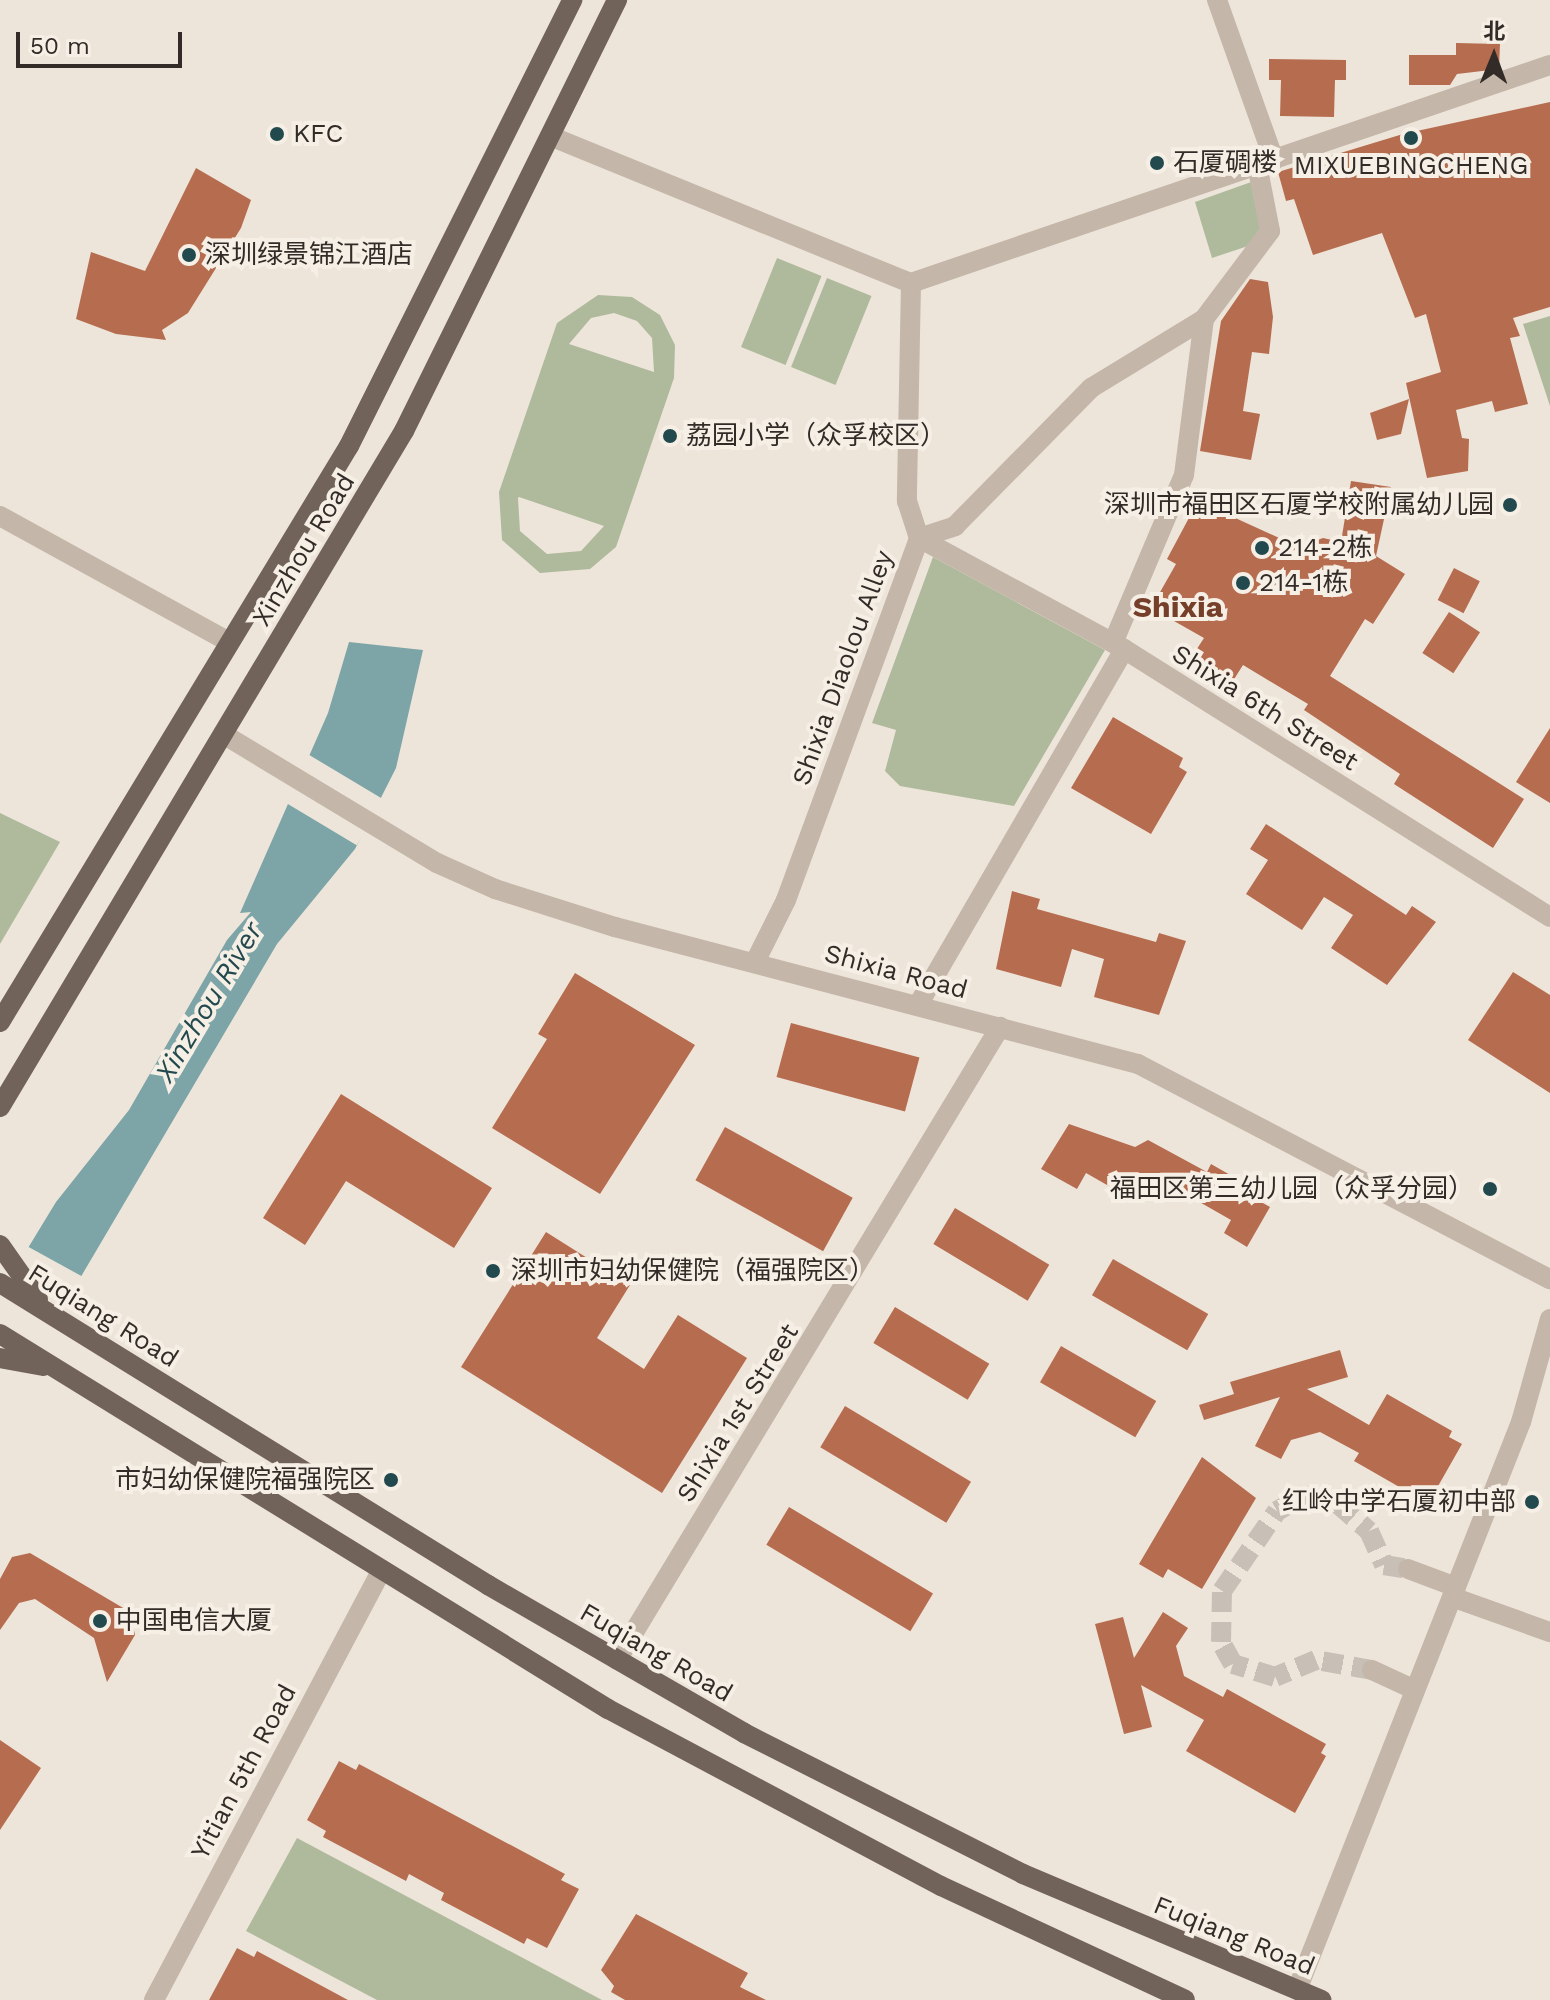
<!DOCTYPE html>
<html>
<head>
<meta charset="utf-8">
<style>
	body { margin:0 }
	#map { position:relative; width:1550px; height:2000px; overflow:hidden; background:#eee5da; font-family:"Work Sans","Noto Sans SC",sans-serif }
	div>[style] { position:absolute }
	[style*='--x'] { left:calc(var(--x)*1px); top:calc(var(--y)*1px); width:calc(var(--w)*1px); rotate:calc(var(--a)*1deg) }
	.green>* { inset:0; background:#afba9c; transform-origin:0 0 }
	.water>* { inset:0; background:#7da4a7 }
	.pier>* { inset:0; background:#eee5da; transform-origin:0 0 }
	.building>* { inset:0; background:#b66c4f; transform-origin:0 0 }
	.minor-tunnel>* { height:20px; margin-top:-10px; transform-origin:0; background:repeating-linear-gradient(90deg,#c8c0b6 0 20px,transparent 0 30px) }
	.minor>* { height:20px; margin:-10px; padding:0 10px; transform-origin:10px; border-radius:10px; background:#c4b6a8 }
	.major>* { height:20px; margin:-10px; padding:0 10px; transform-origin:10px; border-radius:10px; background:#72635a }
	.dots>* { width:22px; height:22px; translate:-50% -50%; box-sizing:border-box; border:4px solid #f6efe5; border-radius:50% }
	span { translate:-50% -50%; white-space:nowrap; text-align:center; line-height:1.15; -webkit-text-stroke:8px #f6efe5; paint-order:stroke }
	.poi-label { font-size:26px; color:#322b27 }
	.left { translate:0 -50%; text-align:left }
	.right { translate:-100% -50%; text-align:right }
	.street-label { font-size:26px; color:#322b27 }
	.water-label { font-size:28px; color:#22494e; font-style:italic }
	.quarter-label { font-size:30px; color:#763f2a; font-weight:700 }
	.north { position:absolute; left:1454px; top:16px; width:80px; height:80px; -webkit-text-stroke:6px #f6efe5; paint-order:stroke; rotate:1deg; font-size:22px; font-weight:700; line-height:32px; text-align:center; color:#322b27 }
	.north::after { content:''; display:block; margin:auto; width:28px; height:36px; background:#322b27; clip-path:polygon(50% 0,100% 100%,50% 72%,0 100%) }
	.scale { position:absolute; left:16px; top:32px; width:166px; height:36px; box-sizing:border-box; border:4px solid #322b27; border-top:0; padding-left:10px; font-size:24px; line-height:28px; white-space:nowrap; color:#322b27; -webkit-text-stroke:6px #f6efe5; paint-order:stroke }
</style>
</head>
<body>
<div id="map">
	<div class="green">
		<div style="clip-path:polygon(1254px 181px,1262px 225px,1251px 245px,1212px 258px,1195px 202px)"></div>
		<div style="left:777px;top:258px;width:48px;height:96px;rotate:22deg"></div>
		<div style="left:827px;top:278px;width:48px;height:96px;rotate:22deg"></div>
		<div style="clip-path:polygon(evenodd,598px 295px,632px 297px,660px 315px,675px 345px,674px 378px,616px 547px,590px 569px,540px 573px,502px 540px,499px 492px,557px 323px,598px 295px,614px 313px,637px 321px,652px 338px,654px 372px,569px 344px,591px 318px,614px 313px,598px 295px,518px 498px,519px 497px,604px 526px,581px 551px,547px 554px,520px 531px,518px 498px)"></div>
		<div style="clip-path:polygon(1550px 316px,1550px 406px,1523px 324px)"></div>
		<div style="clip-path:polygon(933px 557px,1105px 650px,1014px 806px,900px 786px,885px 771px,896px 730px,872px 723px)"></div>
		<div style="clip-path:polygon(0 813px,60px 842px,0 944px)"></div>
		<div style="clip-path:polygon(297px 1838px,602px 2000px,377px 2000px,246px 1931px)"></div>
	</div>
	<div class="water">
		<div style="clip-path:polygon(349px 642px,423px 650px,396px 768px,355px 849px,277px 944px,0 1414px,0 1294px,56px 1202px,129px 1110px,227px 940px,251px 912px,240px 913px,328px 713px)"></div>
	</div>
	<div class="pier">
		<div style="left:306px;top:753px;width:91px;height:53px;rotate:31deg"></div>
		<div style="clip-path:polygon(25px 1245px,85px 1278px,0 1418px,0 1286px)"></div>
	</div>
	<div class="building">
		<div style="clip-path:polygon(1456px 43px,1500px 44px,1499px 69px,1457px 74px,1450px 85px,1409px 85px,1409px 55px,1456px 55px)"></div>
		<div style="clip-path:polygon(1269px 59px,1346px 60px,1346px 80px,1335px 80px,1334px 117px,1280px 116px,1281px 80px,1269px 80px)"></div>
		<div style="clip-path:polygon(1550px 102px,1550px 307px,1513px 318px,1520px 336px,1510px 338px,1528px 404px,1495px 412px,1492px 401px,1456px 410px,1462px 438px,1469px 439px,1468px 471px,1427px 478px,1406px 383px,1441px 372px,1426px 314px,1415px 318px,1382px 233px,1313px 255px,1294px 199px,1286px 201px,1278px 172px,1403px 134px)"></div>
		<div style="clip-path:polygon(196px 168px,251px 200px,241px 228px,188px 313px,162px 330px,166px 340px,116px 334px,76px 319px,91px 252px,145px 271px)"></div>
		<div style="clip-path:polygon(1250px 279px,1268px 282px,1273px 317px,1269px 354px,1252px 352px,1243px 411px,1260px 414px,1251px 460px,1200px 451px,1221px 321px)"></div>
		<div style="clip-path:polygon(1409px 399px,1401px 434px,1377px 440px,1370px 413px)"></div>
		<div style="clip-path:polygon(1351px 481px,1391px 487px,1376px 556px,1405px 574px,1373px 624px,1365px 619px,1330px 676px,1524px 799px,1493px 848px,1394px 784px,1400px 774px,1304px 710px,1308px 704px,1243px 665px,1231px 684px,1191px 658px,1204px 638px,1151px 608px,1176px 564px,1167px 559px,1198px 501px,1299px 547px,1323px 538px,1341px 542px)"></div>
		<div style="left:1454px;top:568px;width:29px;height:36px;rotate:27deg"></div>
		<div style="left:1449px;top:612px;width:37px;height:49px;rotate:33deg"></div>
		<div style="clip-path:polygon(1113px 717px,1183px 758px,1179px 767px,1187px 772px,1151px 834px,1071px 788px)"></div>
		<div style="clip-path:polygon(1550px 728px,1550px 803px,1516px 782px)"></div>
		<div style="clip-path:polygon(1266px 824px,1406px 915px,1412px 906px,1436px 922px,1387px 985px,1331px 948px,1353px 915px,1324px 897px,1302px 930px,1246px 894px,1268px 860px,1250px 849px)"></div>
		<div style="clip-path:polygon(1012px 891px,1040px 899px,1037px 909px,1156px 942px,1159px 933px,1186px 941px,1159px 1015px,1094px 997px,1104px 959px,1072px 949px,1061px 987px,996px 969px)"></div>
		<div style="clip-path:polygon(1513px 972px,1550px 995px,1550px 1093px,1468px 1040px)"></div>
		<div style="clip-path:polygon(575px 973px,695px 1045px,600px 1194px,492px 1128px,547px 1039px,538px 1034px)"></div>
		<div style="left:791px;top:1023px;width:133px;height:56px;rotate:15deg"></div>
		<div style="clip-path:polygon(341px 1094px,492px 1188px,454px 1248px,346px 1181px,305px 1245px,263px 1218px)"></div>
		<div style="clip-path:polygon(1069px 1124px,1135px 1147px,1148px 1140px,1207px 1172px,1211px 1164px,1232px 1176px,1227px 1183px,1270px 1207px,1247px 1247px,1224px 1233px,1231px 1220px,1161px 1180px,1154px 1192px,1122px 1174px,1114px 1189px,1086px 1173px,1077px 1189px,1041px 1169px)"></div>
		<div style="left:725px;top:1127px;width:146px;height:61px;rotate:29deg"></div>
		<div style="left:955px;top:1208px;width:110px;height:42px;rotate:31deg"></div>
		<div style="clip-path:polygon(546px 1232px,630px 1285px,597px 1338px,644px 1369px,678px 1315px,747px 1358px,662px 1493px,461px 1367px)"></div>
		<div style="left:1113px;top:1259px;width:110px;height:42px;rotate:30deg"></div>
		<div style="left:895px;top:1307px;width:110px;height:42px;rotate:31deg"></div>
		<div style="left:1061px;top:1346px;width:110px;height:42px;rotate:30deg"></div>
		<div style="clip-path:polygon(1340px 1350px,1348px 1377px,1307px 1389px,1369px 1425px,1387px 1394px,1452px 1431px,1449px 1437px,1462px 1444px,1433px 1495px,1427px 1491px,1422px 1500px,1354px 1461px,1359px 1453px,1320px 1432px,1291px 1440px,1281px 1459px,1255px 1446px,1280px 1397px,1204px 1420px,1199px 1405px,1234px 1394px,1230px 1382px)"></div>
		<div style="left:845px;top:1406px;width:147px;height:48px;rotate:31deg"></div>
		<div style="clip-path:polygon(1202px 1457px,1256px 1498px,1202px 1589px,1168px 1569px,1163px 1578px,1139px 1564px)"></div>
		<div style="left:789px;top:1507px;width:168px;height:44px;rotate:31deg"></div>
		<div style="clip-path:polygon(30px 1553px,130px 1612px,135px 1635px,107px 1682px,94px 1638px,35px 1599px,19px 1603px,0 1630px,0 1579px,12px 1557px)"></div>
		<div style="clip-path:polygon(1163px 1612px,1188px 1628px,1176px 1646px,1184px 1676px,1223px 1697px,1227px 1689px,1326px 1744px,1321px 1753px,1326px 1756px,1295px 1813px,1186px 1751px,1204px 1720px,1141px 1685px,1152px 1727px,1124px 1734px,1095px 1624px,1123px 1617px,1134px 1658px)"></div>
		<div style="clip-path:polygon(0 1740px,41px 1768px,0 1830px)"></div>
		<div style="clip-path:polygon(339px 1761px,356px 1770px,359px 1764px,565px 1874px,561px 1880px,579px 1889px,547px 1948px,527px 1938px,524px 1944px,441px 1900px,444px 1893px,409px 1874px,406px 1881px,323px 1837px,326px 1831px,307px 1820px)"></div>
		<div style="clip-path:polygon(636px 1914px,748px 1973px,740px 1987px,766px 2000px,625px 2000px,611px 1992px,614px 1986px,601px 1970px)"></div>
		<div style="clip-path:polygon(237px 1948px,254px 1957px,257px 1951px,348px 2000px,209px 2000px)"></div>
	</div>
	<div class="minor-tunnel">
		<div style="--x:1372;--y:1670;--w:57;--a:-169.9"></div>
		<div style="--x:1316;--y:1660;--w:44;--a:157.5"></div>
		<div style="--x:1275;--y:1677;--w:44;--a:-162.8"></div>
		<div style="--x:1233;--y:1664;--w:25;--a:-119"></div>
		<div style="--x:1221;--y:1642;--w:51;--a:-88.9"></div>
		<div style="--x:1222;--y:1591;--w:97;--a:-55.5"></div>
		<div style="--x:1277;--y:1511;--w:32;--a:-30"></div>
		<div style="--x:1305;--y:1495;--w:34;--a:15"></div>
		<div style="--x:1338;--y:1504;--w:41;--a:41.1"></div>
		<div style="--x:1369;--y:1531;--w:37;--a:66"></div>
		<div style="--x:1384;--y:1565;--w:24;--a:9"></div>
	</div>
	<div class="minor">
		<div style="--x:1217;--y:0;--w:170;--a:70.4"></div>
		<div style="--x:550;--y:136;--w:390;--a:22.2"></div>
		<div style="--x:911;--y:283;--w:675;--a:-18.84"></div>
		<div style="--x:911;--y:283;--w:218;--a:91.1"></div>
		<div style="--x:907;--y:501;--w:39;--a:72"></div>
		<div style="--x:919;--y:538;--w:233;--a:28.4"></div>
		<div style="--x:1124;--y:649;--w:503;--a:32.17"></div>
		<div style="--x:0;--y:516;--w:261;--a:28.8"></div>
		<div style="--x:1113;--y:643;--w:182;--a:-67.1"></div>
		<div style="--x:1184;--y:475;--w:157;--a:-82.7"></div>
		<div style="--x:223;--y:734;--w:250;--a:31.1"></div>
		<div style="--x:437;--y:863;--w:64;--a:24.1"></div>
		<div style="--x:495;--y:889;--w:126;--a:17.6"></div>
		<div style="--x:615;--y:927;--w:541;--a:14.68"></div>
		<div style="--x:1138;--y:1064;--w:465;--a:27.6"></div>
		<div style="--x:755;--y:962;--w:69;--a:-63.4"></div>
		<div style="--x:786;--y:900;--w:386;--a:-69.8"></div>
		<div style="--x:919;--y:538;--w:38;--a:-18"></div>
		<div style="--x:955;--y:526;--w:194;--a:-45.4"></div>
		<div style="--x:1091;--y:388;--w:132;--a:-31.4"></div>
		<div style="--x:1204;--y:319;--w:110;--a:-53.1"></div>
		<div style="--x:1270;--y:231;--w:67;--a:-101.1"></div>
		<div style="--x:918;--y:1005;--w:411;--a:-59.9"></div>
		<div style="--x:1408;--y:1569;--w:51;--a:20.6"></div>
		<div style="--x:1452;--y:1597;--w:104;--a:19.7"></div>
		<div style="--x:617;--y:1660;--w:740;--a:-58.82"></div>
		<div style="--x:1372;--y:1670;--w:47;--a:24.9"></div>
		<div style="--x:1297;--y:1990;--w:611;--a:-68.48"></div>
		<div style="--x:1521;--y:1422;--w:107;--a:-74.3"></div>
		<div style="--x:154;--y:2000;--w:487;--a:-62.1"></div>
	</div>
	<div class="major">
		<div style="--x:0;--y:1022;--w:673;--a:-58.79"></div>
		<div style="--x:349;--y:446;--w:499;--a:-63.4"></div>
		<div style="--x:0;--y:1107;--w:788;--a:-59.14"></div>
		<div style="--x:404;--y:431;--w:481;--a:-63.7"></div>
		<div style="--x:0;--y:1245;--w:66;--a:54.9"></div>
		<div style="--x:0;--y:1283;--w:574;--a:31.75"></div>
		<div style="--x:488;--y:1585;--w:296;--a:30"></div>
		<div style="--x:744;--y:1733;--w:313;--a:26.8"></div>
		<div style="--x:1023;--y:1874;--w:324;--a:22.9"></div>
		<div style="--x:0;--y:1334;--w:714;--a:31.67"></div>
		<div style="--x:608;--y:1709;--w:377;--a:28"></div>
		<div style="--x:941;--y:1886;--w:269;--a:25"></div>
		<div style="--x:0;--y:1358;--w:44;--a:10.5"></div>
	</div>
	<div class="dots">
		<div style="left:277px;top:134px;background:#22494e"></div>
		<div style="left:1411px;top:138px;background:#22494e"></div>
		<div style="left:1157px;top:163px;background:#22494e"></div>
		<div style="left:189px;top:255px;background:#22494e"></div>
		<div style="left:670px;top:436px;background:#22494e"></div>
		<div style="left:1510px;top:505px;background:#22494e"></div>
		<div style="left:1262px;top:548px;background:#22494e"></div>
		<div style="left:1243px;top:583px;background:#22494e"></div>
		<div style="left:1490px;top:1189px;background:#22494e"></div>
		<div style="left:493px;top:1271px;background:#22494e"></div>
		<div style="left:391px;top:1480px;background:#22494e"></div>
		<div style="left:1532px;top:1502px;background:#22494e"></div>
		<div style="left:100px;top:1621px;background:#22494e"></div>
	</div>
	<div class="poi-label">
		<span class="left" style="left:293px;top:134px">KFC</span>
		<span class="left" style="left:1173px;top:163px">石厦碉楼</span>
		<span style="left:1411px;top:166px">MIXUEBINGCHENG</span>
		<span class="left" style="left:205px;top:255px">深圳绿景锦江酒店</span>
		<span class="left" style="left:686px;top:436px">荔园小学（众孚校区）</span>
		<span class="right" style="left:1494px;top:505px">深圳市福田区石厦学校附属幼儿园</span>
		<span class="left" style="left:1278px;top:548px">214-2栋</span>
		<span class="left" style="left:1259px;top:583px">214-1栋</span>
		<span class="right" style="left:1474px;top:1189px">福田区第三幼儿园（众孚分园）</span>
		<span class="left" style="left:511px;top:1271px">深圳市妇幼保健院（福强院区）</span>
		<span class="right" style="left:375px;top:1480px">市妇幼保健院福强院区</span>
		<span class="right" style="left:1516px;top:1502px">红岭中学石厦初中部</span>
		<span class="left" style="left:116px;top:1621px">中国电信大厦</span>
	</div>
	<div class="street-label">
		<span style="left:304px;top:550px;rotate:-59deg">Xinzhou Road</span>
		<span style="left:843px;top:668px;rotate:-70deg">Shixia Diaolou Alley</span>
		<span style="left:1265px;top:708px;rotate:32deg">Shixia 6th Street</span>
		<span style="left:896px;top:972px;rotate:15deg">Shixia Road</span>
		<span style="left:103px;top:1316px;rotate:32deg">Fuqiang Road</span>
		<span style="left:738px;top:1413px;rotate:-58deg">Shixia 1st Street</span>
		<span style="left:656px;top:1653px;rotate:30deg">Fuqiang Road</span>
		<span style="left:244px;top:1772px;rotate:-62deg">Yitian 5th Road</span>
		<span style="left:1234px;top:1936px;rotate:22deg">Fuqiang Road</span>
	</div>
	<div class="water-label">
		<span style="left:209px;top:1002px;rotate:-59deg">Xinzhou River</span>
	</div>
	<div class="quarter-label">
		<span style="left:1178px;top:607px">Shixia</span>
	</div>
	<div class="north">北</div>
	<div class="scale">50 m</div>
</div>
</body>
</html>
